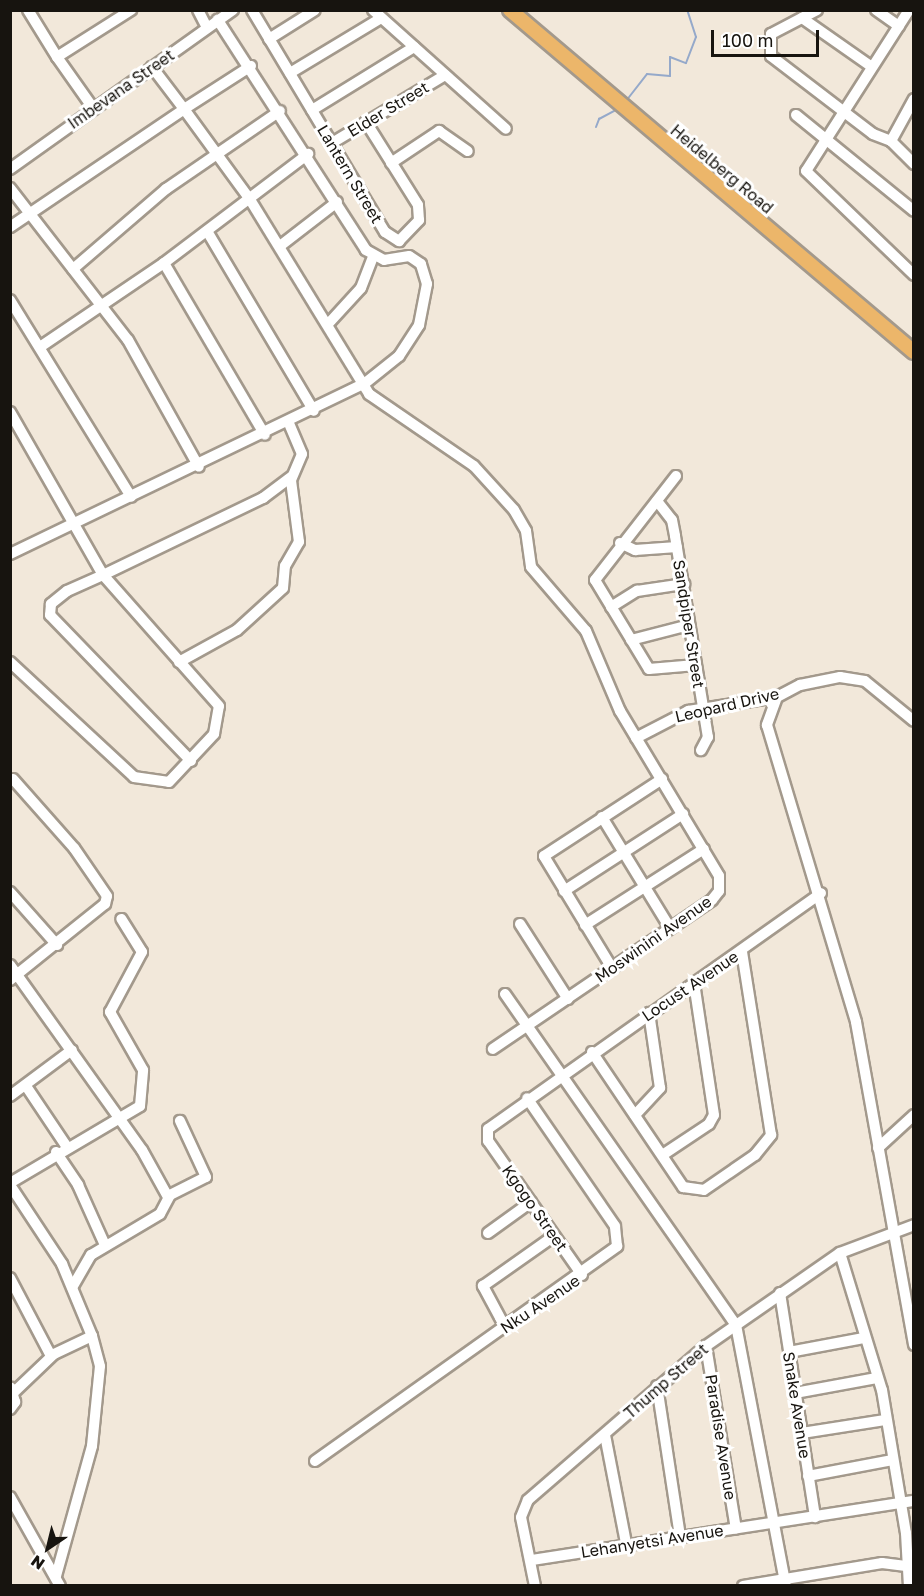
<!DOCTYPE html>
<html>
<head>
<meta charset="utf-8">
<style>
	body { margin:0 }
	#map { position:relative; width:924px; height:1596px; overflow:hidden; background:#f2e8da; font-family:"Golos Text",sans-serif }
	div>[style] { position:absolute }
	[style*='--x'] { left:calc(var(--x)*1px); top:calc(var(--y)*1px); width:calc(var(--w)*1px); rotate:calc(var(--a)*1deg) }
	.stream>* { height:2px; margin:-1px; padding:0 1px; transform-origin:1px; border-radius:1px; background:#95a9ca }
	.roads { filter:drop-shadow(2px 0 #a3998c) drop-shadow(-2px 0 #a3998c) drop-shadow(0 2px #a3998c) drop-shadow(0 -2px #a3998c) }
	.minor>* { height:10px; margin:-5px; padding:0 5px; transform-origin:5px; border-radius:5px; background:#fff }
	.major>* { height:14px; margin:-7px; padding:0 7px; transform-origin:7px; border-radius:7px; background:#ecb66a }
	span { translate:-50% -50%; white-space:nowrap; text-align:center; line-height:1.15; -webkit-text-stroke:6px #fff; paint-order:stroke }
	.street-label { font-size:16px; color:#17140f }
	.frame { position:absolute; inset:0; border:12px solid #17140f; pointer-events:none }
	.north { position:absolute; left:18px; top:1518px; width:60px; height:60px; -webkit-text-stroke:4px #fff; paint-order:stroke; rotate:215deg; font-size:16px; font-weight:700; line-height:24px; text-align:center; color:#17140f }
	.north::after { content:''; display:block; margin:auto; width:21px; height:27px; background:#17140f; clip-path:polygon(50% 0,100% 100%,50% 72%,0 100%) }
	.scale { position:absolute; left:711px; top:30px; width:108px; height:27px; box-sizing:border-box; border:3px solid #17140f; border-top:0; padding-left:8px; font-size:18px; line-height:21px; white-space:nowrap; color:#17140f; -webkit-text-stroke:4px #fff; paint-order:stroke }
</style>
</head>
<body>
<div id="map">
	<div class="stream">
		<div style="--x:626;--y:101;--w:34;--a:-52"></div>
		<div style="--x:647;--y:74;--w:23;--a:5"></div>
		<div style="--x:670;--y:76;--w:19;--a:-90"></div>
		<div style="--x:670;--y:57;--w:17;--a:21"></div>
		<div style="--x:686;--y:63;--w:28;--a:-69"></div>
		<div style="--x:696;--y:37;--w:28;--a:-108"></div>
		<div style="--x:596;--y:127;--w:9;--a:-69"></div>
		<div style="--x:599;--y:119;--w:21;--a:-28"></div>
	</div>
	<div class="roads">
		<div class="minor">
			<div style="--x:28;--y:10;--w:55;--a:58.3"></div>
			<div style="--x:198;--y:10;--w:20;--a:63"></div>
			<div style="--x:252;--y:10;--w:259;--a:59.1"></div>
			<div style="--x:385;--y:232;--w:17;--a:33"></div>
			<div style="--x:399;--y:241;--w:29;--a:-46"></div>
			<div style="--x:419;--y:220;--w:15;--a:-94"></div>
			<div style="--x:418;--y:205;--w:98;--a:-122.1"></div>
			<div style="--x:373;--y:10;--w:178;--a:41.8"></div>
			<div style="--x:817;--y:10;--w:52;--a:152.4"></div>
			<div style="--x:771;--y:34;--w:22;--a:90"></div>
			<div style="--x:771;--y:56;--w:128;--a:37.4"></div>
			<div style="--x:873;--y:134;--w:19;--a:21"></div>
			<div style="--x:876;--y:10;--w:28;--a:35"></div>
			<div style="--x:909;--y:10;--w:191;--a:122.6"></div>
			<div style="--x:806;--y:171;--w:150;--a:43.9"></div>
			<div style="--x:802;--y:18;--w:85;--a:35"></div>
			<div style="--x:269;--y:39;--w:54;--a:-32.2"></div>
			<div style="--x:251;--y:66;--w:80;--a:147.3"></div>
			<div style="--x:184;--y:109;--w:110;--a:53.9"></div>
			<div style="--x:249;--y:198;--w:230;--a:58.5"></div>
			<div style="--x:369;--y:394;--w:127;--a:34.4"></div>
			<div style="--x:474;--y:466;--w:59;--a:47.7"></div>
			<div style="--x:514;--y:510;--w:24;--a:60"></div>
			<div style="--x:526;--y:531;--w:36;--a:82"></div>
			<div style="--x:531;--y:567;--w:84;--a:49.3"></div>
			<div style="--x:586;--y:631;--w:87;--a:67"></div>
			<div style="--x:620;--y:711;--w:192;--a:59"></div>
			<div style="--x:719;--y:876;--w:15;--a:90"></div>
			<div style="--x:719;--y:891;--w:11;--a:128"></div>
			<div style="--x:712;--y:900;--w:265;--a:145.8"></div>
			<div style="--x:290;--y:73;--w:106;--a:-31.1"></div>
			<div style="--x:914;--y:99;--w:48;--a:118.7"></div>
			<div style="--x:891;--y:141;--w:33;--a:45"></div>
			<div style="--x:93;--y:108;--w:62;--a:-125.2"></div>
			<div style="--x:57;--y:57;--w:88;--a:-32.4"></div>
			<div style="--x:312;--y:110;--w:120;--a:-31.7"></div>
			<div style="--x:796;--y:115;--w:152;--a:39.1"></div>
			<div style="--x:332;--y:143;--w:132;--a:-31"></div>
			<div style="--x:391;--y:163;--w:58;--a:-33.7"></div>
			<div style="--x:439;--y:131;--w:35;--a:35"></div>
			<div style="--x:10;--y:169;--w:274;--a:-35.5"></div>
			<div style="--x:10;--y:188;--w:192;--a:52.2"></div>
			<div style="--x:128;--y:340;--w:145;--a:60.8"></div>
			<div style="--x:10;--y:227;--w:210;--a:-34.1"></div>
			<div style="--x:184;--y:109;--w:53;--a:-127.3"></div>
			<div style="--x:207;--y:231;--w:209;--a:59.3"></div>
			<div style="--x:280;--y:246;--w:72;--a:-37.7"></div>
			<div style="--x:164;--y:263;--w:181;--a:-37.1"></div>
			<div style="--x:73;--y:269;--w:123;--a:-40.7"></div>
			<div style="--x:166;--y:189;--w:138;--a:-34.4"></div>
			<div style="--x:10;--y:300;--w:231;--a:58.4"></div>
			<div style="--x:329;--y:323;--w:47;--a:-47.6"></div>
			<div style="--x:361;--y:288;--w:33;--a:-69"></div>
			<div style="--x:40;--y:347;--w:150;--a:-34.1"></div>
			<div style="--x:164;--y:263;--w:199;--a:59.6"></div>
			<div style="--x:10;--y:412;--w:188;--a:60.3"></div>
			<div style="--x:103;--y:575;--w:39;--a:156"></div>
			<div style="--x:67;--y:591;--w:21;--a:141"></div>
			<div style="--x:51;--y:604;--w:11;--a:95"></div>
			<div style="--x:50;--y:615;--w:203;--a:46"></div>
			<div style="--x:676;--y:476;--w:132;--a:127.9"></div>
			<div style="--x:595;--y:580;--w:104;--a:58.8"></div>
			<div style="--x:649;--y:669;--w:47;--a:-4.9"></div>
			<div style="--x:657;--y:501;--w:24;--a:52"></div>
			<div style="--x:672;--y:520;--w:16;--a:79"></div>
			<div style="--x:675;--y:536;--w:204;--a:80.7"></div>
			<div style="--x:708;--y:737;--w:15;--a:118"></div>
			<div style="--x:620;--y:543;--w:17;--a:25"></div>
			<div style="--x:635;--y:550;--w:42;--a:-4.1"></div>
			<div style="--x:10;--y:554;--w:393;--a:-25.7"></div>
			<div style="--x:364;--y:384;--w:45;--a:-38.7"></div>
			<div style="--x:399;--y:356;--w:37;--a:-57"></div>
			<div style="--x:419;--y:325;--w:42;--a:-79"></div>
			<div style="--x:427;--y:284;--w:21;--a:-107"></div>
			<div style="--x:421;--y:264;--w:14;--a:-146"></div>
			<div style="--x:409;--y:256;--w:25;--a:171"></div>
			<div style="--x:384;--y:260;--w:21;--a:-151"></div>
			<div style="--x:366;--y:250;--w:274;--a:-122.8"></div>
			<div style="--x:611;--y:607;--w:31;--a:-32"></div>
			<div style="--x:637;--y:591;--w:48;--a:-8.5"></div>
			<div style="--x:631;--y:640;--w:60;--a:-14.5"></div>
			<div style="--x:10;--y:662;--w:169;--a:42.8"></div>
			<div style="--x:134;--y:777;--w:35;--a:8"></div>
			<div style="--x:169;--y:782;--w:66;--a:-46.8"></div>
			<div style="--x:214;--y:734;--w:28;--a:-80"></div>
			<div style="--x:219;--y:706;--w:175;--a:-131.5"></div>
			<div style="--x:103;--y:575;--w:178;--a:-25.7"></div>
			<div style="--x:263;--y:498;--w:35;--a:-37"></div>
			<div style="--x:179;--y:662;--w:66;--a:-28.9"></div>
			<div style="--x:237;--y:630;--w:62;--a:-42.4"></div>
			<div style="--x:283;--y:588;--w:22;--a:-85"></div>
			<div style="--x:285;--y:566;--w:28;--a:-60"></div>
			<div style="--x:299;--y:542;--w:63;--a:-97.4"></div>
			<div style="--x:291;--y:480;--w:28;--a:-67"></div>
			<div style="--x:302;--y:454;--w:34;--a:-113"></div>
			<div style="--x:777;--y:697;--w:30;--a:110"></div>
			<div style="--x:767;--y:725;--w:310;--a:73.3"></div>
			<div style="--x:856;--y:1022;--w:328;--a:79.8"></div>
			<div style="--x:636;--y:738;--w:59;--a:-27.4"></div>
			<div style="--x:688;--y:711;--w:90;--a:-8.9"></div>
			<div style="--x:777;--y:697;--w:26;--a:-28"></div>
			<div style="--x:800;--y:685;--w:41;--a:-11.3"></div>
			<div style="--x:840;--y:677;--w:25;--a:9"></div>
			<div style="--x:865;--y:681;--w:63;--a:39.2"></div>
			<div style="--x:602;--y:817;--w:130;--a:58.5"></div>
			<div style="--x:564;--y:891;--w:142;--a:-32.9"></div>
			<div style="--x:10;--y:892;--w:71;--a:48.4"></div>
			<div style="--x:520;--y:924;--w:89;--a:57.4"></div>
			<div style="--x:585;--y:925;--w:141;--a:-32.6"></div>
			<div style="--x:10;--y:965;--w:227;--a:54.5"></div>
			<div style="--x:142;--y:1150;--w:54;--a:61"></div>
			<div style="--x:612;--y:968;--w:131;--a:-121.3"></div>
			<div style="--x:544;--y:856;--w:141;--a:-33.1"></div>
			<div style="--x:10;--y:980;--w:122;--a:-38.7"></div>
			<div style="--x:105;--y:904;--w:8;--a:-76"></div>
			<div style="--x:107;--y:896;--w:58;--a:-124.5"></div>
			<div style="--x:74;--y:848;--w:92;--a:-131.5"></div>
			<div style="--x:505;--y:994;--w:404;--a:55.1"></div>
			<div style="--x:736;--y:1325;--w:266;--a:79.2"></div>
			<div style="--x:592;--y:1052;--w:163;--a:56"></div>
			<div style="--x:683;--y:1187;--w:21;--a:8"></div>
			<div style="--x:704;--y:1190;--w:62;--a:-34.5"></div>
			<div style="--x:755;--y:1155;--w:26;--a:-51"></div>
			<div style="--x:771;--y:1135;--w:186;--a:-99"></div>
			<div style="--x:26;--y:1086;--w:73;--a:56.1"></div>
			<div style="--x:10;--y:1096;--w:77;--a:-36.6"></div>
			<div style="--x:635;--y:1115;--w:37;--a:-47"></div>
			<div style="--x:660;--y:1088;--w:76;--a:-98.3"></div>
			<div style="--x:878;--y:1148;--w:49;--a:-42.5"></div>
			<div style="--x:56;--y:1152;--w:40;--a:56"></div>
			<div style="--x:78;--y:1185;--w:66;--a:65.8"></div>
			<div style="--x:664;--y:1154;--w:54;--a:-33.7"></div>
			<div style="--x:709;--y:1124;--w:10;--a:-61"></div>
			<div style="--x:714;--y:1115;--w:134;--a:-98.6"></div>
			<div style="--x:10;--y:1183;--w:151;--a:-30.6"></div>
			<div style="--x:140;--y:1106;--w:36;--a:-85"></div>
			<div style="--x:143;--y:1070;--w:67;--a:-119.6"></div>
			<div style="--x:110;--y:1012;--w:68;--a:-61.9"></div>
			<div style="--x:142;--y:952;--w:39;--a:-122"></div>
			<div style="--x:10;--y:1185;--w:95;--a:56.6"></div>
			<div style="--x:62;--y:1264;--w:78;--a:67.4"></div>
			<div style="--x:92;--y:1336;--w:42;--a:154.7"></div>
			<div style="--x:54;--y:1354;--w:57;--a:136.4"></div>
			<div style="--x:488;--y:1233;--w:53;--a:-35.8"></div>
			<div style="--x:840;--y:1253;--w:143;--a:73"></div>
			<div style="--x:882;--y:1390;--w:145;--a:80.5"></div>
			<div style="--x:906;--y:1533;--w:53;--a:86.8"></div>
			<div style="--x:582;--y:1275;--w:164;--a:-125"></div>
			<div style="--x:488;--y:1141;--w:12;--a:-90"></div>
			<div style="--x:488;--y:1129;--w:408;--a:-35.3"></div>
			<div style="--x:10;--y:1278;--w:88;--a:62.3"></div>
			<div style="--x:73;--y:1286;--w:36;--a:-60"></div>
			<div style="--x:91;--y:1255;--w:80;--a:-30.7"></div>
			<div style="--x:160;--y:1214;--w:21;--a:-62"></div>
			<div style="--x:170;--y:1195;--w:40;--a:-26.6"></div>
			<div style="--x:206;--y:1177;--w:62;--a:-114.9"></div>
			<div style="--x:780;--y:1293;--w:227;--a:81.1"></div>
			<div style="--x:505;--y:1327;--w:47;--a:-118.2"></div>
			<div style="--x:483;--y:1286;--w:87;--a:-35.2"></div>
			<div style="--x:706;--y:1346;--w:185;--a:80.7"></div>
			<div style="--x:789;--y:1352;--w:76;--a:-10.6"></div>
			<div style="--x:657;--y:1386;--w:152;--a:81.3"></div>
			<div style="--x:795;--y:1393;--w:83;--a:-10.4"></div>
			<div style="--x:10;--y:1409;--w:9;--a:-54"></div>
			<div style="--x:15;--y:1402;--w:15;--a:-106"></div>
			<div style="--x:802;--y:1433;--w:84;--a:-8.9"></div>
			<div style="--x:605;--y:1435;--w:110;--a:79"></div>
			<div style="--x:315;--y:1461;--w:371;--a:-35.4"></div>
			<div style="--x:617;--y:1246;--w:20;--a:-96"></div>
			<div style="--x:615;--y:1226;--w:155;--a:-124.5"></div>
			<div style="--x:808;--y:1476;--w:86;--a:-10.7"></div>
			<div style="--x:10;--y:1497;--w:102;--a:60.7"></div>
			<div style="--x:532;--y:1560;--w:387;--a:-8.8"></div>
			<div style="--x:56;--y:1576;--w:135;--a:-74.5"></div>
			<div style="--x:92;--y:1446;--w:80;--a:-84.3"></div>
			<div style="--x:100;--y:1366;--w:31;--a:-105"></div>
			<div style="--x:535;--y:1586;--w:70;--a:-101.5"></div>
			<div style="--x:521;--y:1517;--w:18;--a:-68"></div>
			<div style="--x:528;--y:1500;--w:235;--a:-40.9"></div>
			<div style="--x:706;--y:1346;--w:163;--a:-34.8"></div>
			<div style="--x:840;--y:1253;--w:79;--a:-20.7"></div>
			<div style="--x:743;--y:1586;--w:141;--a:-9.4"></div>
			<div style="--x:882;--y:1563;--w:24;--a:7"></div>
		</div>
		<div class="major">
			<div style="--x:510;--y:10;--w:529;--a:40.25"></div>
		</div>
	</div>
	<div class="street-label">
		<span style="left:121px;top:89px;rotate:-35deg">Imbevana Street</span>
		<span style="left:388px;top:109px;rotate:-31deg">Elder Street</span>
		<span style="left:722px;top:169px;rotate:40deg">Heidelberg Road</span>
		<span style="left:350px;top:174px;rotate:59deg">Lantern Street</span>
		<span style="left:689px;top:624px;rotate:81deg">Sandpiper Street</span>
		<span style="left:727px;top:705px;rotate:-13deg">Leopard Drive</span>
		<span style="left:653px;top:939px;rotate:-35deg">Moswinini Avenue</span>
		<span style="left:690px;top:986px;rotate:-34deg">Locust Avenue</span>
		<span style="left:535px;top:1208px;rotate:55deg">Kgogo Street</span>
		<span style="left:540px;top:1304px;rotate:-34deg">Nku Avenue</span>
		<span style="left:666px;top:1381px;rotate:-41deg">Thump Street</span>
		<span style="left:797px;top:1405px;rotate:81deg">Snake Avenue</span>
		<span style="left:721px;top:1437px;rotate:81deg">Paradise Avenue</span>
		<span style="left:652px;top:1541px;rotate:-9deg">Lehanyetsi Avenue</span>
	</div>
	<div class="frame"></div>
	<div class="north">N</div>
	<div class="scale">100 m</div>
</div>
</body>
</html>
